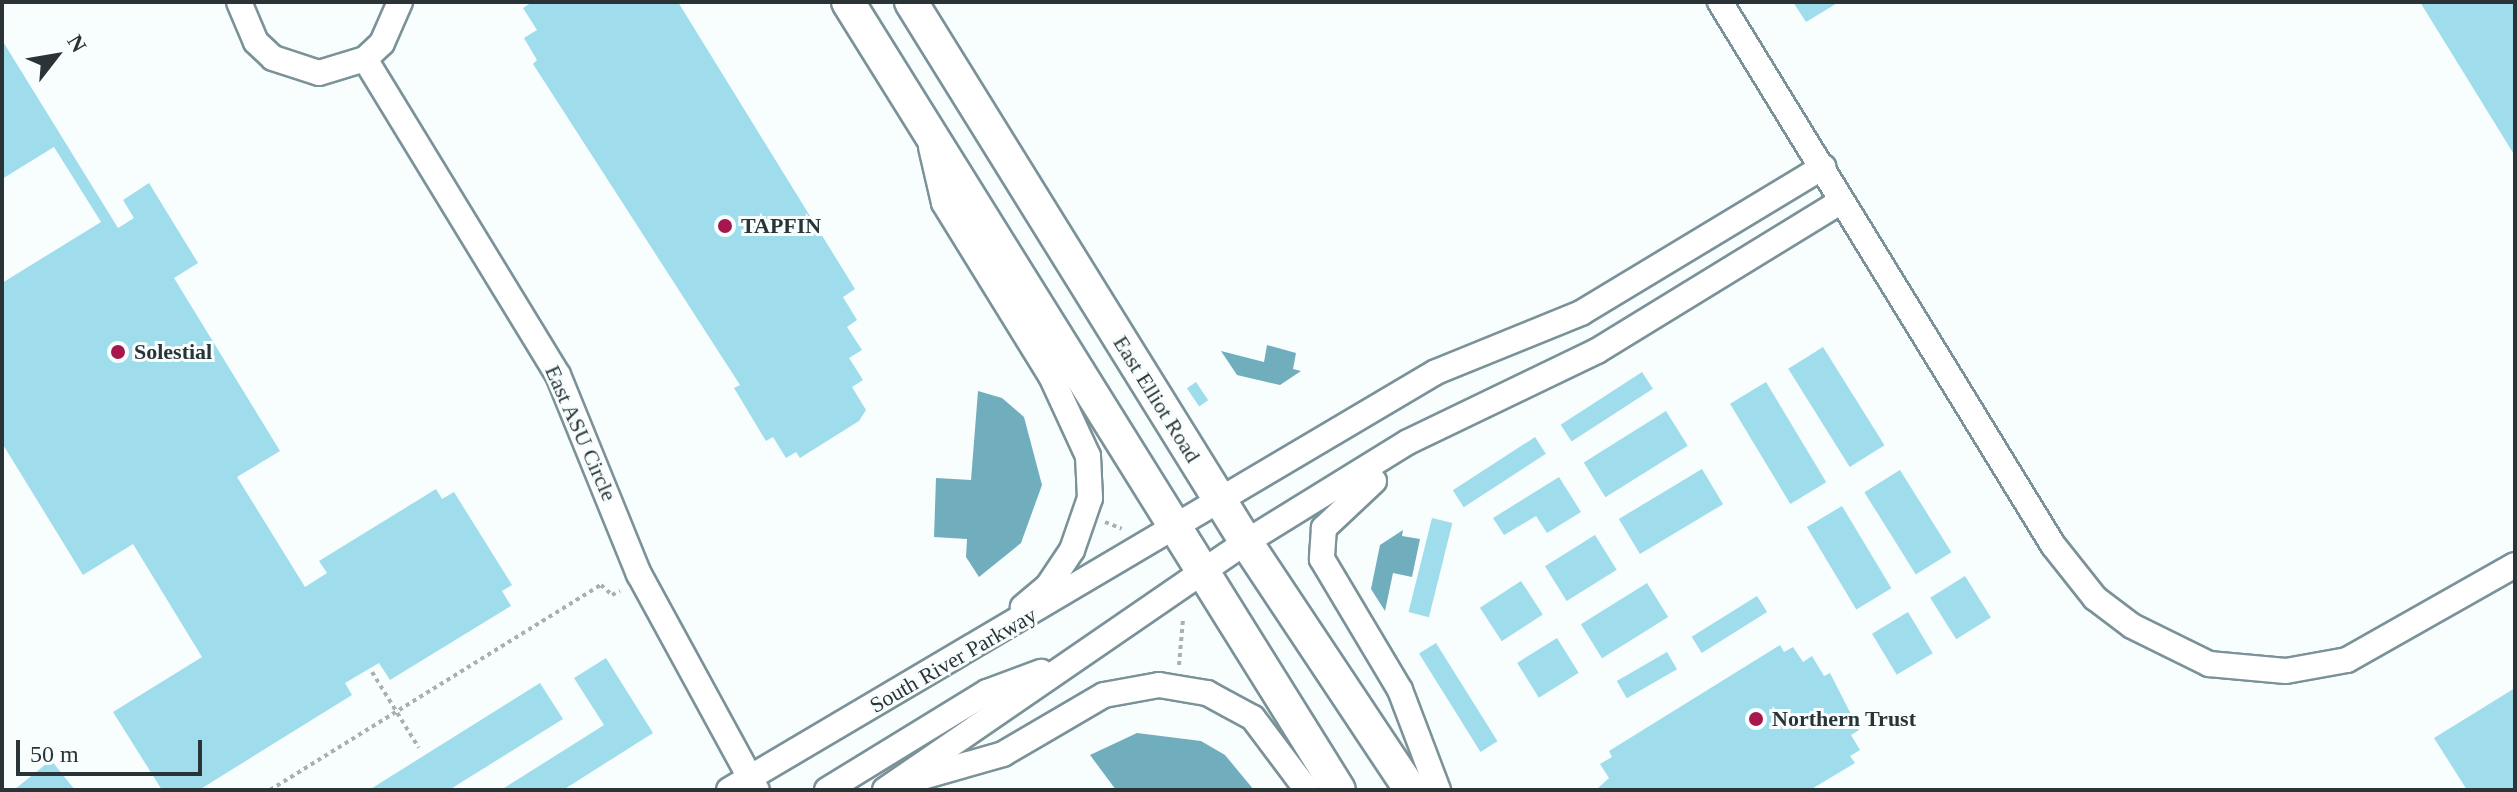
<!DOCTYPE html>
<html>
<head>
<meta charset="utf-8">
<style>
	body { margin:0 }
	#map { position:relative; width:2517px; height:792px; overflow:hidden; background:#f8fdfe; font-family:"Times New Roman",serif }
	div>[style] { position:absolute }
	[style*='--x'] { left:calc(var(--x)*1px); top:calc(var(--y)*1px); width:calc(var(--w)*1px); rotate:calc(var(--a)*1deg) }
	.water>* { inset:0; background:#71aebd }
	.building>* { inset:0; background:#9fdded; transform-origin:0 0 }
	.path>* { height:4px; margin-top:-2px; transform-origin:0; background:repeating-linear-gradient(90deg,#a9b0b2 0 4px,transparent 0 8px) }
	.roads { filter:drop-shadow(2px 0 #7a9298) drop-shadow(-2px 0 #7a9298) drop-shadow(0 2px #7a9298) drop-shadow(0 -2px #7a9298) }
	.minor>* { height:24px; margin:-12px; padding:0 12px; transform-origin:12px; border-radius:12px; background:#fff }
	.major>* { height:32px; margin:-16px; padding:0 16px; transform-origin:16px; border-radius:16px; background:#fff }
	.dots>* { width:22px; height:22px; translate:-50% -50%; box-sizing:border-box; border:4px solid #f8fdfe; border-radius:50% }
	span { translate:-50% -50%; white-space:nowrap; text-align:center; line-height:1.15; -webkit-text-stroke:6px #f8fdfe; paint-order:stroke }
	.poi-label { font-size:22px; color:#2a3436; font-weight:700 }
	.left { translate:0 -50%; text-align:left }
	.street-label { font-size:22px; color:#2a3436 }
	.frame { position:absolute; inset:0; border:4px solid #2a3436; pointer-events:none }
	.north { position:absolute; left:16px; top:16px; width:80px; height:80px; -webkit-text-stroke:6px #f8fdfe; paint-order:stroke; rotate:59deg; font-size:22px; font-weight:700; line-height:32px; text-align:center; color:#2a3436 }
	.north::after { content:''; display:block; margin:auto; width:28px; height:36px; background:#2a3436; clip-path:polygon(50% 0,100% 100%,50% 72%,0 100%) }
	.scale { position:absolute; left:16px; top:740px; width:186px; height:36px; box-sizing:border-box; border:4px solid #2a3436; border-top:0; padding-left:10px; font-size:24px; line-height:28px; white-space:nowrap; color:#2a3436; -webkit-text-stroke:6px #f8fdfe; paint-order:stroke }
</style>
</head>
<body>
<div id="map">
	<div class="water">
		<div style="clip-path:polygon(1267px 345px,1296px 353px,1293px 369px,1301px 371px,1280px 385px,1237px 375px,1221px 351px,1264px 362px)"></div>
		<div style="clip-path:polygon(978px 391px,1002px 398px,1024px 417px,1042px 485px,1021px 543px,979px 577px,966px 557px,967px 539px,934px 537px,936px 478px,971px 480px)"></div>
		<div style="clip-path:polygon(1403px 530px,1402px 536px,1420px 539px,1412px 577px,1393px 573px,1385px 611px,1371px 589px,1380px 545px)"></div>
		<div style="clip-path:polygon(1137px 733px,1201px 741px,1225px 755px,1254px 790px,1116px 790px,1090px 755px)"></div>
	</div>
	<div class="building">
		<div style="clip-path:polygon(532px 2px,678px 2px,855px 289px,843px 297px,857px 320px,847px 327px,862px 350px,849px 358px,863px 380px,852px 387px,866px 410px,859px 421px,800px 458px,796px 452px,786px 458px,773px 437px,766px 441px,734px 388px,740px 385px,533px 64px,537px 60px,524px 38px,537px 30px,523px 8px)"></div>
		<div style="clip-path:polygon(1793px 2px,1839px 2px,1806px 22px)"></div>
		<div style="clip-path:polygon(2420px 2px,2515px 2px,2515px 156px)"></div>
		<div style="clip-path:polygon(2px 40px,118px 228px,134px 218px,123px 200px,149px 183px,198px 263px,174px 278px,280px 451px,237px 477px,305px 587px,327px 573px,319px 561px,436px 489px,442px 499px,454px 492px,512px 585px,502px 591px,511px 606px,390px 680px,379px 663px,345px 683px,352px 695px,199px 790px,162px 790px,113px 712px,202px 657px,133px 544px,83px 575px,2px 443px,2px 283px,101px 222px,54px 147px,2px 179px)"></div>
		<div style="left:1823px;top:347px;width:116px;height:41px;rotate:58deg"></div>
		<div style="left:1642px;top:372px;width:20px;height:97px;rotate:57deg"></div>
		<div style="left:1196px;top:382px;width:22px;height:11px;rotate:56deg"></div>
		<div style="left:1766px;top:382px;width:117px;height:42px;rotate:59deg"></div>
		<div style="left:1666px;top:411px;width:41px;height:97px;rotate:58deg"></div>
		<div style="left:1535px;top:437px;width:20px;height:98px;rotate:57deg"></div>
		<div style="left:1702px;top:469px;width:41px;height:97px;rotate:59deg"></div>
		<div style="left:1900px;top:470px;width:97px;height:42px;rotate:58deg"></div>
		<div style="clip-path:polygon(1559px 477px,1581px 512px,1547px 533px,1536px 516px,1504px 535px,1493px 518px)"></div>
		<div style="left:1842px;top:506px;width:96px;height:41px;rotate:59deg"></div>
		<div style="left:1432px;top:518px;width:21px;height:97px;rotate:14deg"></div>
		<div style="left:1595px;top:535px;width:41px;height:59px;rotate:58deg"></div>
		<div style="left:1965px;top:576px;width:49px;height:41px;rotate:58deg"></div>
		<div style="left:1521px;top:581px;width:40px;height:49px;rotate:57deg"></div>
		<div style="left:1647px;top:583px;width:40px;height:78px;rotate:58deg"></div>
		<div style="left:1757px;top:596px;width:19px;height:77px;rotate:58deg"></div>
		<div style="left:1908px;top:612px;width:48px;height:42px;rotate:59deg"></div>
		<div style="left:1557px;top:638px;width:41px;height:47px;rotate:58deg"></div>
		<div style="left:1436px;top:643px;width:116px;height:20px;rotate:58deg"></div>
		<div style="clip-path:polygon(1780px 645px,1784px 652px,1793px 647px,1803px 662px,1812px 656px,1824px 676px,1830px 673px,1859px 730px,1851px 735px,1860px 750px,1850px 756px,1855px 763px,1810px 790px,1596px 790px,1609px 778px,1600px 764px,1612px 757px,1609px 751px)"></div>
		<div style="left:1667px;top:652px;width:20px;height:58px;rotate:60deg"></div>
		<div style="clip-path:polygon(606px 658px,653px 733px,563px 790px,501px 790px,604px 725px,574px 678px)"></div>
		<div style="clip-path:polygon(540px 683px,563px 719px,449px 790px,369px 790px)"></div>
		<div style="clip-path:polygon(2515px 688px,2515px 790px,2467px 790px,2434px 738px)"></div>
		<div style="clip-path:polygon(51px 760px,75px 790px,14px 790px)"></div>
	</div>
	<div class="path">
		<div style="--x:1105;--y:522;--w:18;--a:22"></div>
		<div style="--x:1179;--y:665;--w:46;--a:-85"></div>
		<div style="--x:372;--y:672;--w:89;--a:58.3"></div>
		<div style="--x:270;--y:790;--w:389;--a:-31.8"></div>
		<div style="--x:601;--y:585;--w:15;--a:42"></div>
		<div style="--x:612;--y:595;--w:9;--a:-27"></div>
	</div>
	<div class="roads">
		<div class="minor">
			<div style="--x:239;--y:2;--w:43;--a:67"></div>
			<div style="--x:256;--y:42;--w:23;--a:43"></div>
			<div style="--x:273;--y:58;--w:48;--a:18.1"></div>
			<div style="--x:319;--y:73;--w:48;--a:-16.9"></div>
			<div style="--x:365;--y:59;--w:23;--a:-43"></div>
			<div style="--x:382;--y:43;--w:45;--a:-66.3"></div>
			<div style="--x:1720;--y:2;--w:637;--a:58.48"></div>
			<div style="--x:2053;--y:545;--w:68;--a:51.6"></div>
			<div style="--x:2095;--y:598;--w:46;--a:37.1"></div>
			<div style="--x:2132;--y:626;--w:86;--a:26.3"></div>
			<div style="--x:2209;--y:664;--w:77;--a:5.2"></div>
			<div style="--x:2286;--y:671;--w:62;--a:-10.2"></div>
			<div style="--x:2347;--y:660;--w:193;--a:-29.5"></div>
			<div style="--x:365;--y:59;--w:370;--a:58.6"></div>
			<div style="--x:558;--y:375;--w:215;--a:67.9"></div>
			<div style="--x:639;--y:574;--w:246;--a:61.4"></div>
			<div style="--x:931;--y:147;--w:57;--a:76.9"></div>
			<div style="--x:944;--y:203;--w:203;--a:58.3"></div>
			<div style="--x:1051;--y:376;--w:88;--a:65.2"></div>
			<div style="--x:1088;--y:456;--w:42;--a:87.3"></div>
			<div style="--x:1090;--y:498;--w:55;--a:109.1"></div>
			<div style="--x:1072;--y:550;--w:43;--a:123.7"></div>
			<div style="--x:1048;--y:586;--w:33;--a:140"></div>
			<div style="--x:1374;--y:481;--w:69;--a:136.8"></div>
			<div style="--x:1324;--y:528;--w:31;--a:94"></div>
			<div style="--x:1322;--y:559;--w:152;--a:59.2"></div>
			<div style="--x:1400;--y:690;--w:107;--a:69.2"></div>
			<div style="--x:912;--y:780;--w:95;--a:-15.9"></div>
			<div style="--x:1003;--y:754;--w:117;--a:-30.3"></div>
			<div style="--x:1104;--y:695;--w:56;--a:-10.3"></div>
			<div style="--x:1159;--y:685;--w:49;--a:9.5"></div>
			<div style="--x:1207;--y:693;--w:52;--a:28.5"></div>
			<div style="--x:1253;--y:718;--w:90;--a:53.1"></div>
			<div style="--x:729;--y:790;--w:821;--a:-30.59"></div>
			<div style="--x:1436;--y:372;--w:157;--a:-22.1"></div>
			<div style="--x:1581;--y:313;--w:283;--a:-31.1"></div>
			<div style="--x:827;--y:790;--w:188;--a:-31.5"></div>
			<div style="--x:987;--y:692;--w:58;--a:-20.3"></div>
			<div style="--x:885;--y:790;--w:438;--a:-34.5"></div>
			<div style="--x:1246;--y:542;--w:190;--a:-31.7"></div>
			<div style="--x:1408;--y:442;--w:210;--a:-25.7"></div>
			<div style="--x:1597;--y:351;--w:287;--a:-31.5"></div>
		</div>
		<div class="major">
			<div style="--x:848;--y:2;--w:928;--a:58.07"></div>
			<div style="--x:911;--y:2;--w:635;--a:58.19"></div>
			<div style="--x:1246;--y:542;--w:298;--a:56.4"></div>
		</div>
	</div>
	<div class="dots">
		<div style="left:725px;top:226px;background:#a8164e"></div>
		<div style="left:118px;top:352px;background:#a8164e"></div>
		<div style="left:1756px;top:719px;background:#a8164e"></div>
	</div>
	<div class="poi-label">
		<span class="left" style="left:741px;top:226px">TAPFIN</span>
		<span class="left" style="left:134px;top:352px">Solestial</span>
		<span class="left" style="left:1772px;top:719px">Northern Trust</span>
	</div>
	<div class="street-label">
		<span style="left:1157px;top:399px;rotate:58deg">East Elliot Road</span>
		<span style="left:581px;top:433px;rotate:66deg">East ASU Circle</span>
		<span style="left:953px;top:660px;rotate:-30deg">South River Parkway</span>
	</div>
	<div class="frame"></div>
	<div class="north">N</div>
	<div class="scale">50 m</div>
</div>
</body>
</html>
